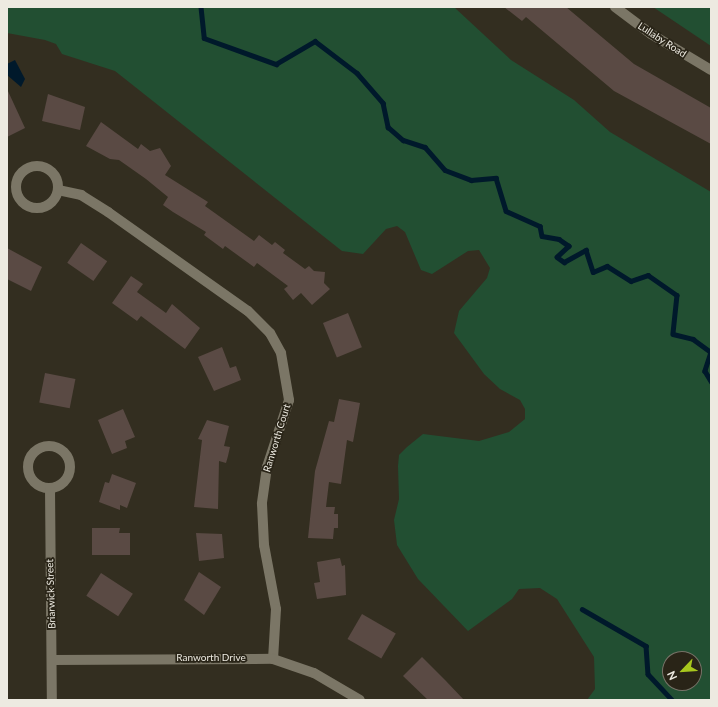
<!DOCTYPE html>
<html>
<head>
<meta charset="utf-8">
<style>
	body { margin:0 }
	#map { position:relative; width:718px; height:707px; overflow:hidden; background:#332e20; font-family:Lato,sans-serif }
	div>[style] { position:absolute }
	[style*='--x'] { left:calc(var(--x)*1px); top:calc(var(--y)*1px); width:calc(var(--w)*1px); rotate:calc(var(--a)*1deg) }
	.green>* { inset:0; background:#224f32 }
	.water>* { inset:0; background:#00192b }
	.stream>* { height:4.5px; margin:-2.25px; padding:0 2.25px; transform-origin:2.25px; border-radius:2.25px; background:#00192b }
	.building>* { inset:0; background:#5a4a44; transform-origin:0 0 }
	.minor>* { height:10px; margin:-5px; padding:0 5px; transform-origin:5px; border-radius:5px; background:#7b7666 }
	.minor>.ring { margin:-5px; padding:0; box-sizing:content-box; background:none; border:10px solid #7b7666; border-radius:50% }
	span { translate:-50% -50%; white-space:nowrap; text-align:center; line-height:1.15; -webkit-text-stroke:3.5px #292417; paint-order:stroke }
	.street-label { font-size:10px; color:#edeae1 }
	.frame { position:absolute; inset:0; border:8px solid #edeae1; pointer-events:none }
	.north { position:absolute; left:662px; top:651px; width:40px; height:40px; box-sizing:border-box; background:#292417; border:1px solid #777368; border-radius:50%; rotate:245deg; font-size:11px; font-weight:700; line-height:16px; text-align:center; color:#edeae1 }
	.north::after { content:''; display:block; margin:auto; width:14px; height:18px; background:#a8c71d; clip-path:polygon(50% 0,100% 100%,50% 72%,0 100%) }
</style>
</head>
<body>
<div id="map">
	<div class="green">
		<div style="clip-path:polygon(evenodd,7px 7px,454px 7px,511px 60px,574px 100px,610px 132px,711px 192px,711px 700px,587px 700px,595px 689px,594px 657px,557px 599px,540px 588px,519px 589px,512px 599px,468px 631px,418px 579px,397px 545px,394px 520px,399px 499px,398px 466px,399px 455px,407px 447px,423px 434px,479px 441px,509px 432px,525px 419px,525px 409px,520px 400px,500px 389px,484px 374px,454px 333px,459px 311px,487px 278px,490px 268px,479px 250px,468px 251px,432px 274px,421px 270px,405px 232px,397px 226px,386px 229px,363px 254px,342px 251px,115px 71px,62px 54px,56px 44px,45px 40px,7px 33px,7px 7px,670px 659px,694px 659px,694px 683px,670px 683px,670px 659px)"></div>
		<div style="clip-path:polygon(653px 7px,711px 7px,711px 46px)"></div>
	</div>
	<div class="water">
		<div style="clip-path:polygon(15px 60px,25px 79px,21px 87px,7px 75px,7px 64px)"></div>
	</div>
	<div class="stream">
		<div style="--x:201;--y:7;--w:31;--a:84"></div>
		<div style="--x:204;--y:38;--w:77;--a:19.9"></div>
		<div style="--x:276;--y:64;--w:45;--a:-30.5"></div>
		<div style="--x:315;--y:41;--w:53;--a:37.3"></div>
		<div style="--x:357;--y:73;--w:40;--a:49"></div>
		<div style="--x:383;--y:103;--w:25;--a:78"></div>
		<div style="--x:388;--y:127;--w:20;--a:41"></div>
		<div style="--x:403;--y:140;--w:23;--a:18"></div>
		<div style="--x:425;--y:147;--w:30;--a:49"></div>
		<div style="--x:445;--y:170;--w:28;--a:21"></div>
		<div style="--x:471;--y:180;--w:25;--a:-5"></div>
		<div style="--x:496;--y:178;--w:34;--a:73"></div>
		<div style="--x:506;--y:211;--w:37;--a:24"></div>
		<div style="--x:540;--y:226;--w:10;--a:79"></div>
		<div style="--x:542;--y:236;--w:17;--a:10"></div>
		<div style="--x:559;--y:239;--w:12;--a:35"></div>
		<div style="--x:569;--y:246;--w:16;--a:137"></div>
		<div style="--x:557;--y:257;--w:9;--a:36"></div>
		<div style="--x:564;--y:262;--w:25;--a:-29"></div>
		<div style="--x:586;--y:250;--w:23;--a:72"></div>
		<div style="--x:593;--y:272;--w:15;--a:-23"></div>
		<div style="--x:607;--y:266;--w:28;--a:32"></div>
		<div style="--x:631;--y:281;--w:18;--a:-19"></div>
		<div style="--x:648;--y:275;--w:35;--a:35"></div>
		<div style="--x:677;--y:295;--w:39;--a:96"></div>
		<div style="--x:673;--y:334;--w:21;--a:14"></div>
		<div style="--x:693;--y:339;--w:22;--a:36"></div>
		<div style="--x:711;--y:352;--w:20;--a:108"></div>
		<div style="--x:705;--y:371;--w:12;--a:59"></div>
		<div style="--x:582;--y:609;--w:74;--a:30"></div>
		<div style="--x:646;--y:646;--w:28;--a:86"></div>
		<div style="--x:648;--y:674;--w:35;--a:47"></div>
	</div>
	<div class="building">
		<div style="clip-path:polygon(504px 7px,566px 7px,634px 64px,711px 108px,711px 144px,614px 91px,526px 17px,522px 21px)"></div>
		<div style="clip-path:polygon(7px 89px,25px 128px,7px 137px)"></div>
		<div style="clip-path:polygon(48px 94px,85px 107px,80px 130px,42px 121px)"></div>
		<div style="clip-path:polygon(101px 122px,138px 149px,141px 144px,150px 151px,160px 148px,171px 166px,165px 175px,208px 202px,205px 206px,254px 241px,259px 235px,272px 245px,275px 242px,285px 250px,283px 253px,305px 269px,309px 266px,314px 271px,325px 272px,324px 283px,330px 289px,312px 305px,301px 293px,293px 300px,284px 289px,288px 286px,257px 263px,254px 267px,225px 246px,223px 249px,204px 235px,206px 232px,173px 212px,163px 205px,168px 197px,146px 179px,119px 160px,110px 159px,86px 146px)"></div>
		<div style="left:81px;top:243px;width:32px;height:24px;rotate:35deg"></div>
		<div style="clip-path:polygon(7px 248px,42px 267px,31px 291px,7px 279px)"></div>
		<div style="clip-path:polygon(131px 276px,143px 284px,137px 292px,166px 313px,172px 304px,200px 328px,185px 349px,141px 316px,137px 321px,112px 303px)"></div>
		<div style="left:348px;top:313px;width:37px;height:27px;rotate:68deg"></div>
		<div style="clip-path:polygon(222px 347px,230px 368px,236px 366px,241px 380px,214px 391px,198px 357px)"></div>
		<div style="left:45px;top:373px;width:31px;height:30px;rotate:11deg"></div>
		<div style="clip-path:polygon(339px 399px,360px 403px,353px 442px,347px 440px,341px 484px,329px 482px,326px 507px,335px 507px,334px 514px,338px 514px,338px 528px,334px 528px,333px 539px,308px 538px,315px 471px,329px 421px,334px 422px)"></div>
		<div style="clip-path:polygon(123px 409px,135px 437px,125px 441px,127px 448px,112px 454px,98px 420px)"></div>
		<div style="clip-path:polygon(207px 420px,229px 426px,224px 446px,230px 447px,228px 456px,226px 463px,219px 461px,218px 509px,194px 507px,202px 440px,198px 439px)"></div>
		<div style="clip-path:polygon(112px 474px,136px 483px,127px 508px,120px 505px,120px 510px,99px 502px,105px 482px,109px 483px)"></div>
		<div style="clip-path:polygon(92px 528px,120px 528px,119px 533px,130px 533px,130px 555px,92px 555px)"></div>
		<div style="clip-path:polygon(196px 533px,222px 534px,224px 558px,199px 561px)"></div>
		<div style="clip-path:polygon(340px 558px,342px 566px,345px 565px,346px 595px,317px 599px,314px 583px,320px 582px,317px 562px)"></div>
		<div style="clip-path:polygon(199px 572px,221px 587px,204px 615px,184px 600px)"></div>
		<div style="left:101px;top:573px;width:38px;height:27px;rotate:33deg"></div>
		<div style="left:362px;top:614px;width:39px;height:29px;rotate:30deg"></div>
		<div style="clip-path:polygon(422px 657px,446px 681px,464px 700px,428px 700px,403px 676px)"></div>
	</div>
	<div class="minor">
		<div style="--x:615;--y:7;--w:45;--a:36.9"></div>
		<div style="--x:651;--y:34;--w:70;--a:31"></div>
		<div class="ring" style="left:16px;top:166px;width:32px;height:32px"></div>
		<div style="--x:58;--y:190;--w:24;--a:12"></div>
		<div style="--x:81;--y:195;--w:32;--a:32"></div>
		<div style="--x:108;--y:212;--w:171;--a:35.3"></div>
		<div style="--x:248;--y:311;--w:31;--a:45"></div>
		<div style="--x:270;--y:333;--w:23;--a:61"></div>
		<div style="--x:281;--y:353;--w:48;--a:80.3"></div>
		<div style="--x:289;--y:400;--w:71;--a:108.2"></div>
		<div style="--x:267;--y:467;--w:37;--a:98"></div>
		<div style="--x:262;--y:504;--w:41;--a:87.2"></div>
		<div style="--x:264;--y:545;--w:65;--a:79.4"></div>
		<div style="--x:276;--y:609;--w:50;--a:93.4"></div>
		<div class="ring" style="left:28px;top:446px;width:32px;height:32px"></div>
		<div style="--x:50;--y:488;--w:212;--a:89.5"></div>
		<div style="--x:52;--y:660;--w:221;--a:-0.3"></div>
		<div style="--x:273;--y:659;--w:43;--a:18.9"></div>
		<div style="--x:314;--y:673;--w:53;--a:30.4"></div>
	</div>
	<div class="street-label">
		<span style="left:662px;top:40px;rotate:33deg">Lullaby Road</span>
		<span style="left:277px;top:438px;rotate:-73deg">Ranworth Court</span>
		<span style="left:51px;top:594px;rotate:-92deg">Briarwick Street</span>
		<span style="left:211px;top:658px">Ranworth Drive</span>
	</div>
	<div class="frame"></div>
	<div class="north">N</div>
</div>
</body>
</html>
